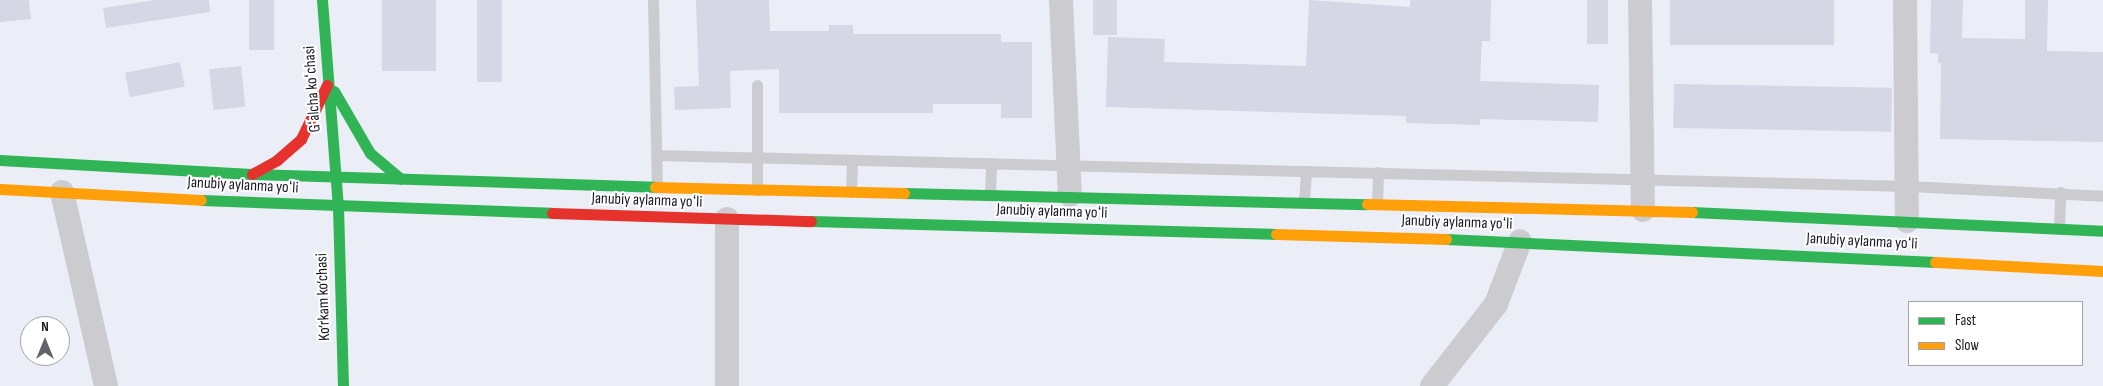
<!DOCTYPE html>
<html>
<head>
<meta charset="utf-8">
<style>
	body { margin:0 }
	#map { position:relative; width:2103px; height:386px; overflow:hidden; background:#eceef7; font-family:"Sofia Sans Condensed",sans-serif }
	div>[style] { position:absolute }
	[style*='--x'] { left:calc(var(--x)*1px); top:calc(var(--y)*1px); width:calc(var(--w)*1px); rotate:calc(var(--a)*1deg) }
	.building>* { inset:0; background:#d5d7e5; transform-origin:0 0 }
	.lane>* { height:11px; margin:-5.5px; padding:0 5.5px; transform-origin:5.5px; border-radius:5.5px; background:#ccccd0 }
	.street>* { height:24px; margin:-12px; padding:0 12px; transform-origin:12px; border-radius:12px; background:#ccccd0 }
	.fast>* { height:11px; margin:-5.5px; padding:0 5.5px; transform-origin:5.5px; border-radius:5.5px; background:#30b455 }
	.slow>* { height:11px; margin:-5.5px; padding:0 5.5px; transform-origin:5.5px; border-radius:5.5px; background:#ff9f0a }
	.jam>* { height:11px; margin:-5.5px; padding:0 5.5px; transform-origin:5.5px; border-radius:5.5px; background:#e5322d }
	span { translate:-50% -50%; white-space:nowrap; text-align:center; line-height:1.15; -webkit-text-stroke:4px #fff; paint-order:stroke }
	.street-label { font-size:16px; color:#181822 }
	.legend { position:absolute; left:1908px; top:301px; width:175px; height:65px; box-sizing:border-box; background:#fff; border:1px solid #a3a3a7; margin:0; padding:6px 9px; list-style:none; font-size:15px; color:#181822 }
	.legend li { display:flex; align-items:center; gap:10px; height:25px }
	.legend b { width:25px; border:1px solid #a3a3a7 }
	.north { position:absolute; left:20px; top:316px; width:50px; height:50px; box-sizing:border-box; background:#fff; border:1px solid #a3a3a7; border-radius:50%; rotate:0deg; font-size:14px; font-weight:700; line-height:20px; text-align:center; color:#181822 }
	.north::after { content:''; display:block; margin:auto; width:18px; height:22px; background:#62636d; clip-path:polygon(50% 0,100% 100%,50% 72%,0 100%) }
</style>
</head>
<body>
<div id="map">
	<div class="building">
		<div style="clip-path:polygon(0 0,29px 0,31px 19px,0 22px)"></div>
		<div style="clip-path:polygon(155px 0,209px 0,210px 12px,106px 28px,103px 8px)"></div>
		<div style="left:249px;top:0;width:25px;height:50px"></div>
		<div style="left:382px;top:0;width:54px;height:71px"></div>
		<div style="left:477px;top:0;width:25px;height:82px"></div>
		<div style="clip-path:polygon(696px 0,769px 0,770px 31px,829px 31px,829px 25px,853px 25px,853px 34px,1001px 34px,1001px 42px,1032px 42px,1032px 118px,1001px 118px,1001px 104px,933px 104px,933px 113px,779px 113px,779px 69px,730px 71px,731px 108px,675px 110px,674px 87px,699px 86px)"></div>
		<div style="left:1093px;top:0;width:24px;height:35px"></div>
		<div style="clip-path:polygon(1309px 0,1410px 7px,1410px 0,1491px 0,1490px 41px,1482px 41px,1480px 81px,1599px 85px,1598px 122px,1480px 119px,1480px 125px,1406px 123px,1406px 116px,1106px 107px,1108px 37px,1165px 39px,1164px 62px,1306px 66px)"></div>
		<div style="left:1587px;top:0;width:21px;height:44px"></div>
		<div style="left:1670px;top:0;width:164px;height:45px"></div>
		<div style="clip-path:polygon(1931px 0,1963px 0,1962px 38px,2025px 39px,2025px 0,2048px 0,2047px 51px,2103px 52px,2103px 142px,1940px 139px,1941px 63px,1938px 63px,1938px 54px,1930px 53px)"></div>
		<div style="left:180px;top:62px;width:25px;height:56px;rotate:79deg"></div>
		<div style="left:241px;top:66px;width:41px;height:32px;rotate:84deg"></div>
		<div style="left:1674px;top:84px;width:218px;height:44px;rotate:1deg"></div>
	</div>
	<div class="lane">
		<div style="--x:653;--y:0;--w:187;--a:88.8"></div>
		<div style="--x:656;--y:155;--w:1252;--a:1.42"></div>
		<div style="--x:1908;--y:186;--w:195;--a:2.9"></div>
		<div style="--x:757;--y:190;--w:105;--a:-90"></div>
		<div style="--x:851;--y:192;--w:32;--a:-88"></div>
		<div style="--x:990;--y:194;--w:31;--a:-88"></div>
		<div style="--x:1304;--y:201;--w:30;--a:-86"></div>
		<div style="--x:1377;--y:203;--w:31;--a:-88"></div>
		<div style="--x:2059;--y:229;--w:37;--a:-88"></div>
	</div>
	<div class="street">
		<div style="--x:1061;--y:0;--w:195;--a:87.4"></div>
		<div style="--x:1640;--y:0;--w:210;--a:89.2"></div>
		<div style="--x:1905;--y:0;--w:221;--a:89.5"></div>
		<div style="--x:62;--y:192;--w:199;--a:77.2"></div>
		<div style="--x:727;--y:386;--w:167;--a:-90"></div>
		<div style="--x:1432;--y:386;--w:104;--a:-52"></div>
		<div style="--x:1496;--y:304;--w:67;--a:-69.1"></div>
	</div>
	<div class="fast">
		<div style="--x:322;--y:0;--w:208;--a:85.6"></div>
		<div style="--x:338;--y:207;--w:179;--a:88.4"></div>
		<div style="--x:334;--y:91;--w:72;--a:59.9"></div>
		<div style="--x:370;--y:153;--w:40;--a:40"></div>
		<div style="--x:0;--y:160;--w:252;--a:3.2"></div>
		<div style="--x:252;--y:174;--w:403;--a:1.8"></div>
		<div style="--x:904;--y:193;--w:463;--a:1.4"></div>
		<div style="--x:201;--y:200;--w:351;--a:2.1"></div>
		<div style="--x:1692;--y:212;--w:411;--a:2.6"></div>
		<div style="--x:811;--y:221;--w:465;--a:1.6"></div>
		<div style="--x:1446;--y:239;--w:490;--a:2.7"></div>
	</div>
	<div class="slow">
		<div style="--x:655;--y:187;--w:249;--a:1.4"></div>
		<div style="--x:0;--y:189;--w:201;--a:3.1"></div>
		<div style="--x:1367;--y:204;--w:325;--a:1.4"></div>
		<div style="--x:1276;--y:234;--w:170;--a:1.7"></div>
		<div style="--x:1935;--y:262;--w:168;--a:3.1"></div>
	</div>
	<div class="jam">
		<div style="--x:252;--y:174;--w:29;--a:-29"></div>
		<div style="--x:277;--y:160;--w:32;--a:-41"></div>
		<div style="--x:301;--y:139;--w:60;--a:-64.3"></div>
		<div style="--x:552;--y:213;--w:259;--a:1.8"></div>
	</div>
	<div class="street-label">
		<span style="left:313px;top:89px;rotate:-94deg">Gʻalcha koʻchasi</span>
		<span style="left:243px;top:186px;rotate:3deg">Janubiy aylanma yoʻli</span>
		<span style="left:647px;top:201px;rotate:2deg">Janubiy aylanma yoʻli</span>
		<span style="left:1052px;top:212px;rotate:2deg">Janubiy aylanma yoʻli</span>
		<span style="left:1457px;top:223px;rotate:2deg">Janubiy aylanma yoʻli</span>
		<span style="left:1862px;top:242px;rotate:3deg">Janubiy aylanma yoʻli</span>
		<span style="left:324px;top:297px;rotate:-92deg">Ko‘rkam ko‘chasi</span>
	</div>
	<ul class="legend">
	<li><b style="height:6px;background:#30b455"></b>Fast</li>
	<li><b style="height:6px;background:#ff9f0a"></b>Slow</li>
	</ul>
	<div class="north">N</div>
</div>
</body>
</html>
